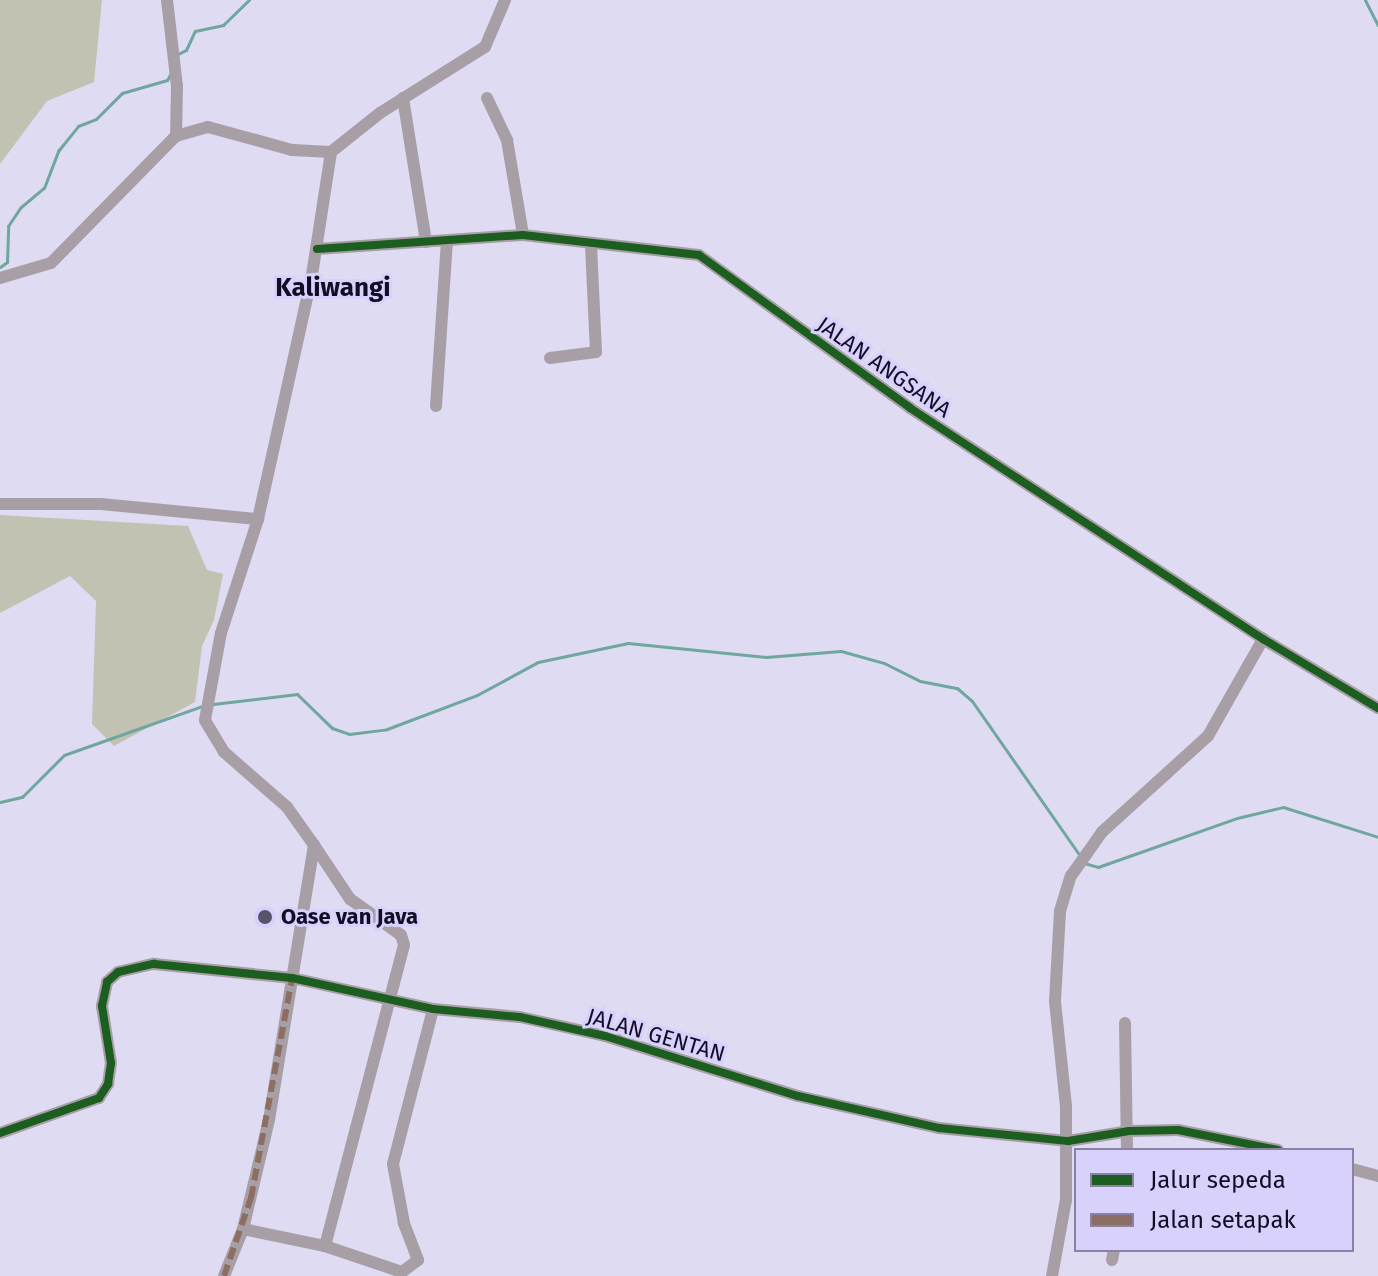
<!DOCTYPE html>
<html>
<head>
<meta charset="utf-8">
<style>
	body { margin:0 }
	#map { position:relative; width:1378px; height:1276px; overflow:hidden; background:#dedbf2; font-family:"Fira Sans",sans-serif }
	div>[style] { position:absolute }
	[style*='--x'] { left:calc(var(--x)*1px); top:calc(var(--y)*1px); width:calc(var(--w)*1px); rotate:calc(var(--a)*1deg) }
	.green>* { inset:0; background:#c1c2b1 }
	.stream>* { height:3px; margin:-1.5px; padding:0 1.5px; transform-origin:1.5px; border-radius:1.5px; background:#6fa69d }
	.street>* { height:12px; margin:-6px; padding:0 6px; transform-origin:6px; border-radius:6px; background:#a89fa6 }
	.quiet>* { height:6px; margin-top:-3px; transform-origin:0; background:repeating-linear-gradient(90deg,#8d6e63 0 12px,transparent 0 18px) }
	.cycleway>* { height:8px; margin:-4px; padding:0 4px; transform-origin:4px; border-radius:4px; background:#1b5e20 }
	.dots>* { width:22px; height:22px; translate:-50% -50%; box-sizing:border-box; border:4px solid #d8d1fc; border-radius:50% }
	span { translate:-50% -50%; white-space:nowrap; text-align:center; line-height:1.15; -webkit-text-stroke:6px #d8d1fc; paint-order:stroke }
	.street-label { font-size:22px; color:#120c25 }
	.poi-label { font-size:22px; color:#120c25; font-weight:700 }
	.left { translate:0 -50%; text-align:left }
	.quarter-label { font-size:26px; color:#120c25; font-weight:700 }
	.legend { position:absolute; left:1074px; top:1148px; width:280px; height:104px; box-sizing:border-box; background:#d8d1fc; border:2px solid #8982a6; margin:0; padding:10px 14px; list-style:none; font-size:24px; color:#120c25 }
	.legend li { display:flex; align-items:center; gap:16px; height:40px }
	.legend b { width:40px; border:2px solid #8982a6 }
</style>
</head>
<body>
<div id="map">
	<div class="green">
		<div style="clip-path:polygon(0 0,102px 0,94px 82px,47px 101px,0 164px)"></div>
		<div style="clip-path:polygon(0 515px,188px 526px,207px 570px,223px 574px,214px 620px,202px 646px,195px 702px,114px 746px,92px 724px,96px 601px,70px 576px,0 613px)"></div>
	</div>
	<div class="stream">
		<div style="--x:1365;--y:0;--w:28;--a:63"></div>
		<div style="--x:178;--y:54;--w:9;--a:-27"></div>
		<div style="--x:186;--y:50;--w:21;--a:-65"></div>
		<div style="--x:195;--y:31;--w:29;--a:-12"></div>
		<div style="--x:223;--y:25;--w:36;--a:-44"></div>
		<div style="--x:0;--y:267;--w:9;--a:-36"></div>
		<div style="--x:7;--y:262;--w:36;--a:-88"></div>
		<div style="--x:8;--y:226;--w:23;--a:-56"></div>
		<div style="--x:21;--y:207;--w:30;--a:-40"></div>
		<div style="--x:44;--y:188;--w:40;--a:-69"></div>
		<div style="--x:58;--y:151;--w:32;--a:-51"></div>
		<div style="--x:78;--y:126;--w:19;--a:-21"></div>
		<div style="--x:96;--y:119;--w:37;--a:-45"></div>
		<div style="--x:122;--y:93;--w:47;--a:-16.1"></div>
		<div style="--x:167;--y:80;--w:8;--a:-60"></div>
		<div style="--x:213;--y:704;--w:85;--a:-6.8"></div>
		<div style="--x:297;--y:694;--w:49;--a:44.2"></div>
		<div style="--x:332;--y:728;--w:18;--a:19"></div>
		<div style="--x:349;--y:734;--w:38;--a:-7"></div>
		<div style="--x:387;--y:729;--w:96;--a:-20.7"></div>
		<div style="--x:477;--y:695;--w:69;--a:-28.4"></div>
		<div style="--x:538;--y:662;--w:92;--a:-11.9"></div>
		<div style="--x:628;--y:643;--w:139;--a:5.8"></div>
		<div style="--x:766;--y:657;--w:75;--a:-4.6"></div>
		<div style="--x:841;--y:651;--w:45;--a:15.6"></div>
		<div style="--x:884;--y:663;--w:40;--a:26.6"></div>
		<div style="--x:920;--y:681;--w:38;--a:11"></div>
		<div style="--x:957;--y:688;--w:20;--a:41"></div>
		<div style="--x:972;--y:701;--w:189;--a:55.1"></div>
		<div style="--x:0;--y:802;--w:23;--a:-13"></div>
		<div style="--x:22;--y:797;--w:59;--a:-45"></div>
		<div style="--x:64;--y:755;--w:150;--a:-19.5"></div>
		<div style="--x:1084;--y:863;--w:15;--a:16"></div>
		<div style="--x:1098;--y:867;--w:147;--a:-19.4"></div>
		<div style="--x:1237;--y:818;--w:47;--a:-13.4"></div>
		<div style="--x:1283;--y:807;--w:100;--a:17.5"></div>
	</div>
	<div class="street">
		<div style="--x:167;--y:0;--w:87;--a:83.4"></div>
		<div style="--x:177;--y:86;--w:50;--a:91.1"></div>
		<div style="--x:403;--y:98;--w:146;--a:80.9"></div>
		<div style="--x:487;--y:98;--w:47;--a:64.5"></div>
		<div style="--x:507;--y:140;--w:96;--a:80.4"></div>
		<div style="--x:317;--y:249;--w:206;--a:-3.9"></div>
		<div style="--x:523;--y:235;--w:177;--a:6.5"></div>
		<div style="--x:699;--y:255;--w:261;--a:35.9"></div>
		<div style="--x:910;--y:408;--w:422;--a:33.2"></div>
		<div style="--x:1263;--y:639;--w:134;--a:31"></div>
		<div style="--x:0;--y:278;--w:53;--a:-16.4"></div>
		<div style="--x:51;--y:263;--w:178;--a:-45.5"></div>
		<div style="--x:176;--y:136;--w:33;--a:-16"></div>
		<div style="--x:208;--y:127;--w:87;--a:15.3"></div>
		<div style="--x:292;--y:150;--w:39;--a:3"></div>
		<div style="--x:550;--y:358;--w:46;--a:-7.4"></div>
		<div style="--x:596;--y:352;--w:105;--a:-92.7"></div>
		<div style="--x:436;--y:406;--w:165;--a:-86.2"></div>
		<div style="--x:0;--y:504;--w:101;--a:0"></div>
		<div style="--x:101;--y:504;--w:158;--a:5.5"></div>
		<div style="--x:258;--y:519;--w:250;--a:-77.5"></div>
		<div style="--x:312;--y:275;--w:124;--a:-81.2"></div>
		<div style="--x:331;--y:152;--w:63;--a:-38.5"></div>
		<div style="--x:380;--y:113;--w:124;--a:-32.2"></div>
		<div style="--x:485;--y:47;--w:51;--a:-66.9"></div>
		<div style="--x:314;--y:845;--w:65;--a:56.3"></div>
		<div style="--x:350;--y:899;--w:62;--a:35.2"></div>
		<div style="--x:401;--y:935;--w:10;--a:73"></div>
		<div style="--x:404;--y:945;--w:311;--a:104.7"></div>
		<div style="--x:325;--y:1246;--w:81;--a:18.7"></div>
		<div style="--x:402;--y:1272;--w:20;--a:-37"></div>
		<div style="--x:418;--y:1260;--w:40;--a:-111"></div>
		<div style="--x:404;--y:1223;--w:60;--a:-100.6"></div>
		<div style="--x:393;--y:1164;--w:160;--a:-75.5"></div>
		<div style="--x:1125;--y:1023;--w:127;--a:89.1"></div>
		<div style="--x:0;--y:1133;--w:105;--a:-19.5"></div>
		<div style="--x:99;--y:1098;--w:17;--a:-57"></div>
		<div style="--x:108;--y:1084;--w:21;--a:-82"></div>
		<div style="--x:111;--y:1063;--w:58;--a:-99"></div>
		<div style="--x:102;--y:1006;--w:25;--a:-78"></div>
		<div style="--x:107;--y:982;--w:15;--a:-42"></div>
		<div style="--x:118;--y:972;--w:37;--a:-13"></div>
		<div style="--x:154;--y:964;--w:139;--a:5.8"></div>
		<div style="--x:292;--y:978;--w:144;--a:12.4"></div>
		<div style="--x:433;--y:1009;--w:87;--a:5.3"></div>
		<div style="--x:520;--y:1017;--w:87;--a:12.6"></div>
		<div style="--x:605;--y:1036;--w:202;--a:17.3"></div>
		<div style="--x:798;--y:1096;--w:145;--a:12.8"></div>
		<div style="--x:939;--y:1128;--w:130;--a:5.8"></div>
		<div style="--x:1068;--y:1141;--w:62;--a:-9.3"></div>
		<div style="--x:1129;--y:1131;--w:49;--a:-1.2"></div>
		<div style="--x:1178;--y:1130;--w:102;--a:11.3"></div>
		<div style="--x:1352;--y:1169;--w:27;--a:15"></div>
		<div style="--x:243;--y:1229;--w:84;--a:11.7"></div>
		<div style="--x:1112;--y:1260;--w:10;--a:-79"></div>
		<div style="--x:224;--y:1276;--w:51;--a:-68"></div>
		<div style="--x:243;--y:1229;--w:112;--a:-76.6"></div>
		<div style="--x:269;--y:1120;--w:279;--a:-80.7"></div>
		<div style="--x:314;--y:845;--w:47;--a:-125.4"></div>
		<div style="--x:287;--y:807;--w:84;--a:-138.9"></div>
		<div style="--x:224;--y:752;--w:37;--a:-121"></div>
		<div style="--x:205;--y:720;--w:88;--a:-79.6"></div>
		<div style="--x:221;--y:633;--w:120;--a:-72"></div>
		<div style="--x:1052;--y:1276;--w:77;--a:-79.6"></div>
		<div style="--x:1066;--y:1200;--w:94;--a:-90"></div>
		<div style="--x:1066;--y:1106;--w:106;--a:-96"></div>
		<div style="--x:1055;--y:1001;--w:90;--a:-86.8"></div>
		<div style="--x:1060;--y:911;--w:37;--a:-73"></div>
		<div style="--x:1071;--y:876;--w:54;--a:-54.8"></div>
		<div style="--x:1102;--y:832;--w:143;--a:-42.2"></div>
		<div style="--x:1208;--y:736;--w:112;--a:-60.4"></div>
	</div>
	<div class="quiet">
		<div style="--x:224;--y:1276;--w:83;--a:-70.9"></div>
		<div style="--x:251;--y:1198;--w:224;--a:-79.4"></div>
	</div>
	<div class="cycleway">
		<div style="--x:317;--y:249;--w:206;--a:-3.9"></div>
		<div style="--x:523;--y:235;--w:177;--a:6.5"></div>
		<div style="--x:699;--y:255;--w:261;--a:35.9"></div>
		<div style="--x:910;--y:408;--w:422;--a:33.2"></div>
		<div style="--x:1263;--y:639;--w:134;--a:31"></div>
		<div style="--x:0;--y:1133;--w:105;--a:-19.5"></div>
		<div style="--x:99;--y:1098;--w:17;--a:-57"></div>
		<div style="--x:108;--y:1084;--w:21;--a:-82"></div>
		<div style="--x:111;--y:1063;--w:58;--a:-99"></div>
		<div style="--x:102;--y:1006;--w:25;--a:-78"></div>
		<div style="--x:107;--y:982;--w:15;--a:-42"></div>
		<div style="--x:118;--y:972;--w:37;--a:-13"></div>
		<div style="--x:154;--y:964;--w:139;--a:5.8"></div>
		<div style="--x:292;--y:978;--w:144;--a:12.4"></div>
		<div style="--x:433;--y:1009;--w:87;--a:5.3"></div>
		<div style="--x:520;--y:1017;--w:87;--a:12.6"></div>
		<div style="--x:605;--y:1036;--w:202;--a:17.3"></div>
		<div style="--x:798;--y:1096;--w:145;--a:12.8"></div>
		<div style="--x:939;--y:1128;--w:130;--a:5.8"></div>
		<div style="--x:1068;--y:1141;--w:62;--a:-9.3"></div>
		<div style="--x:1129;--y:1131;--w:49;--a:-1.2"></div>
		<div style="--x:1178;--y:1130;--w:102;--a:11.3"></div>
	</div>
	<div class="dots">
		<div style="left:265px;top:917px;background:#59546d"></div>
	</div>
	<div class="street-label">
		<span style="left:884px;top:367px;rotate:35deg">JALAN ANGSANA</span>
		<span style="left:656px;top:1035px;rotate:16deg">JALAN GENTAN</span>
	</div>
	<div class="poi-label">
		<span class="left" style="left:281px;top:917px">Oase van Java</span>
	</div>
	<div class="quarter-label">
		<span style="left:333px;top:288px">Kaliwangi</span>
	</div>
	<ul class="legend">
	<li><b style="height:10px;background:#1b5e20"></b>Jalur sepeda</li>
	<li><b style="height:10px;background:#8d6e63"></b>Jalan setapak</li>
	</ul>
</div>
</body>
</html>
